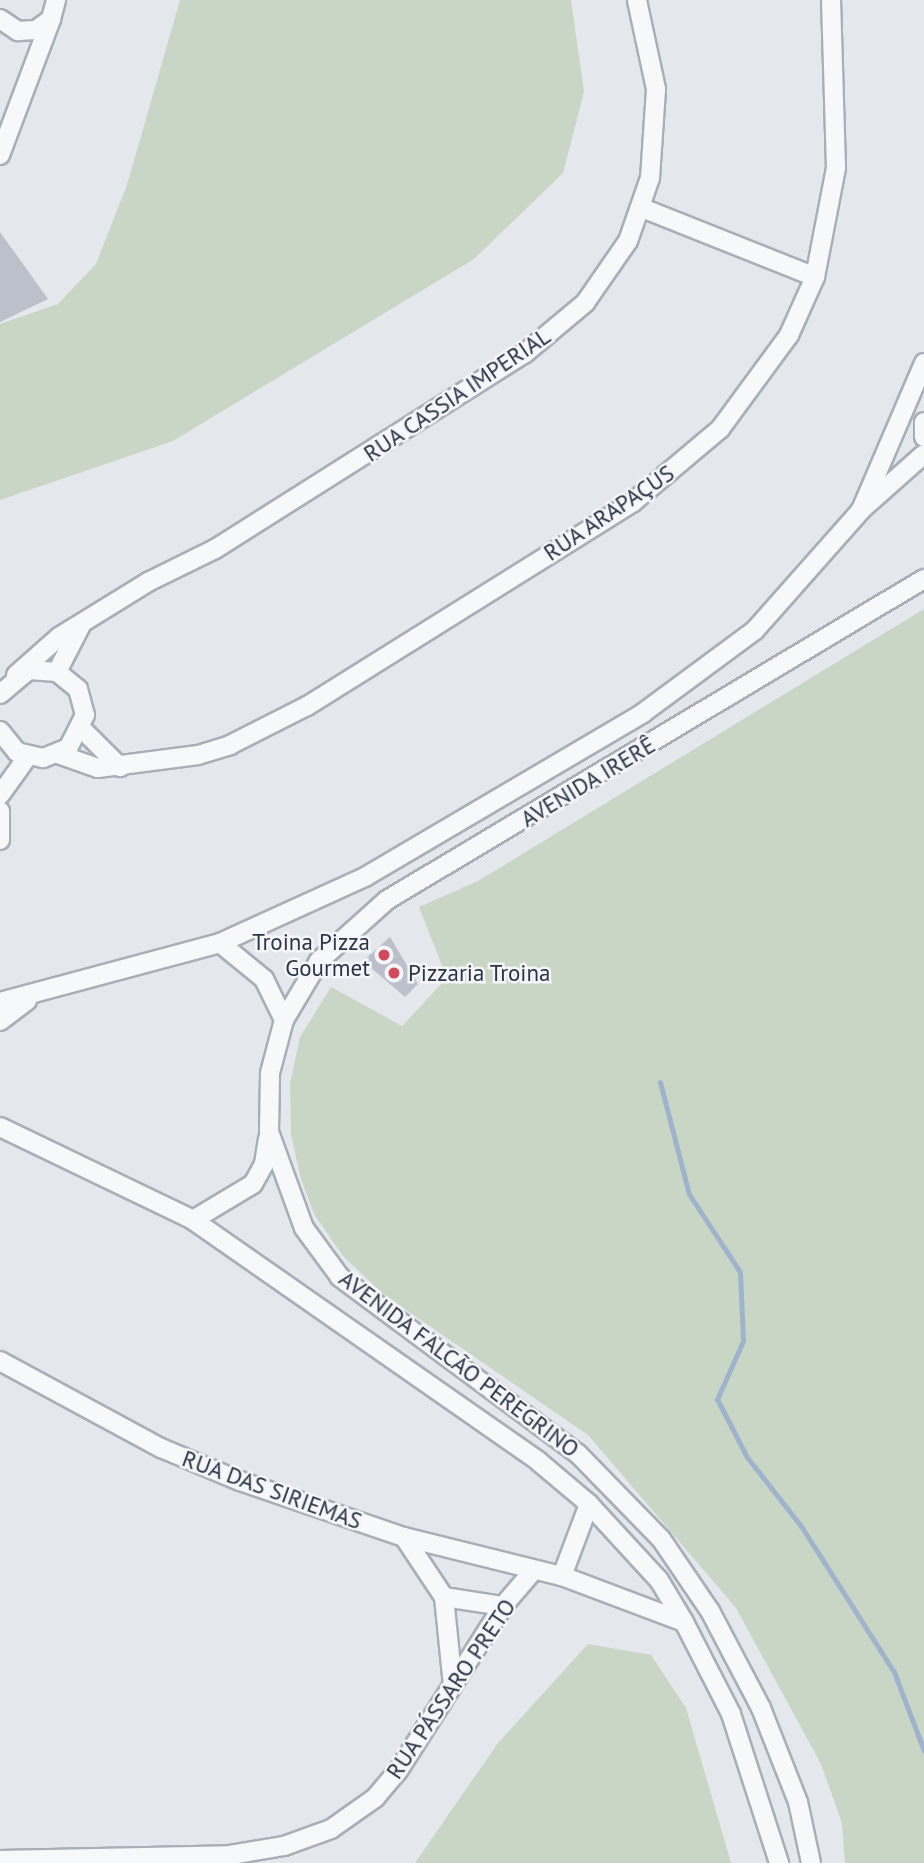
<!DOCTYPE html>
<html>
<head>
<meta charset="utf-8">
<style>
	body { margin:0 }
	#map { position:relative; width:924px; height:1863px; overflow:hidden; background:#e4e7ec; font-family:"PT Sans",sans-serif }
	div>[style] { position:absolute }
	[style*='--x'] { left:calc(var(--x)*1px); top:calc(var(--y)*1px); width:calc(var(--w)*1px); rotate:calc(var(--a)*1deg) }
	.green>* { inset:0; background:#c9d6c5 }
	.stream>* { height:5px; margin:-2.5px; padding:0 2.5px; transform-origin:2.5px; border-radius:2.5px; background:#9fb4cc }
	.building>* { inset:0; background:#bbc0ca }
	.roads { filter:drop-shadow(2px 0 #a9aeb7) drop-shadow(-2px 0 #a9aeb7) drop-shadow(0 2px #a9aeb7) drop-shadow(0 -2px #a9aeb7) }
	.minor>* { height:18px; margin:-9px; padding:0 9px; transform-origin:9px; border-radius:9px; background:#f7f8fa }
	.dots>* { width:19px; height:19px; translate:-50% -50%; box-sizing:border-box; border:4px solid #f4f6f9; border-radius:50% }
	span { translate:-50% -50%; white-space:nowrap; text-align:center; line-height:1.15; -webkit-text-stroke:5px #f4f6f9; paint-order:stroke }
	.street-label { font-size:23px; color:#2b3445 }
	.poi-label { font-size:23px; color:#2b3445 }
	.right { translate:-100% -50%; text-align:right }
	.left { translate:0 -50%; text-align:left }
</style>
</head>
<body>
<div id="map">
	<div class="green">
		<div style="clip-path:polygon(180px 0,571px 0,584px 92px,563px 173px,474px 259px,173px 441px,0 500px,0 324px,58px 304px,96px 264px,127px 185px)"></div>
		<div style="clip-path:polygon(924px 609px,924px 1863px,845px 1863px,842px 1823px,821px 1764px,736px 1608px,588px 1435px,383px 1294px,343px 1256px,314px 1214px,301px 1179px,291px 1135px,290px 1084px,300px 1037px,331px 987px,402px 1026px,447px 978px,419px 907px,478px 881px)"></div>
		<div style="clip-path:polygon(588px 1644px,651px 1655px,686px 1708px,731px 1863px,415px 1863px,498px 1743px)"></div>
	</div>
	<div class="stream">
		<div style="--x:660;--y:1082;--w:116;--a:75.5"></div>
		<div style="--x:689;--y:1194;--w:93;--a:56.8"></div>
		<div style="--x:740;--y:1272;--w:69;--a:87.5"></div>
		<div style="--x:743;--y:1341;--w:64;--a:114.1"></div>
		<div style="--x:717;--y:1399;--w:65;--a:62.7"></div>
		<div style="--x:747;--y:1457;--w:88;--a:52"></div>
		<div style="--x:801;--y:1526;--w:173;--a:57.5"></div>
		<div style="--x:894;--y:1672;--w:85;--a:69.2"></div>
	</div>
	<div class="building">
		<div style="clip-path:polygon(0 232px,48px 299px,0 322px)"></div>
		<div style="clip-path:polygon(390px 937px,418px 984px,405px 997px,363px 961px)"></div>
	</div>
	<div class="roads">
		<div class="minor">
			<div style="--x:0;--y:19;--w:22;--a:34"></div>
			<div style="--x:18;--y:31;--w:18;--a:-3"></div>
			<div style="--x:36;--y:30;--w:19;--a:-36"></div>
			<div style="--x:51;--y:19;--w:20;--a:-75"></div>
			<div style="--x:0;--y:155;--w:145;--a:-69.4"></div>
			<div style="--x:642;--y:208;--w:186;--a:21.7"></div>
			<div style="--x:924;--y:422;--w:15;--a:90"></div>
			<div style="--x:861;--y:510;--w:160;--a:-66.8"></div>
			<div style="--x:57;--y:672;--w:53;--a:-62.9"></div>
			<div style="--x:16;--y:675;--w:57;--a:-41.5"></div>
			<div style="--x:59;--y:637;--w:105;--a:-31.7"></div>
			<div style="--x:148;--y:582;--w:75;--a:-26.2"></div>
			<div style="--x:215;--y:549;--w:365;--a:-32.3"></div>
			<div style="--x:524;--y:354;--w:80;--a:-39.9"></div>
			<div style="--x:585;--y:303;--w:75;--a:-55.3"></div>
			<div style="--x:628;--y:241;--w:67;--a:-70.8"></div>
			<div style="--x:650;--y:178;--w:89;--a:-86.1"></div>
			<div style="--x:656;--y:89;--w:91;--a:-102.1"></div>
			<div style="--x:0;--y:694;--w:38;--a:-40"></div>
			<div style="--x:29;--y:670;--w:28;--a:4"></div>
			<div style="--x:57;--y:672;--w:27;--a:39"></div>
			<div style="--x:78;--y:689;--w:27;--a:75"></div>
			<div style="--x:85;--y:715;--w:37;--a:117"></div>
			<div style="--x:68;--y:748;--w:27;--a:158"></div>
			<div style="--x:43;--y:758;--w:27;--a:-167"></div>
			<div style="--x:17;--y:752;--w:27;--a:-129"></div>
			<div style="--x:82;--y:729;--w:54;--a:45"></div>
			<div style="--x:58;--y:754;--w:42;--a:19.3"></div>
			<div style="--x:98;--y:768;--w:101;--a:-7.4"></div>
			<div style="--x:198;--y:755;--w:34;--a:-17"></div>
			<div style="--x:230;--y:745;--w:86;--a:-26.9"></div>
			<div style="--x:307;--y:706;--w:385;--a:-32"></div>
			<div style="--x:633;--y:502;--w:114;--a:-40"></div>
			<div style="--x:720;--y:429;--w:117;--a:-53.7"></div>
			<div style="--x:789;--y:335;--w:64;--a:-65.9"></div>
			<div style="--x:815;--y:277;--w:111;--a:-79.1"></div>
			<div style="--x:836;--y:168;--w:168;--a:-91.7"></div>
			<div style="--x:0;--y:795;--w:48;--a:-54.3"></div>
			<div style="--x:0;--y:811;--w:29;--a:90"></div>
			<div style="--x:220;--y:943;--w:57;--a:39.3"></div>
			<div style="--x:264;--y:979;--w:46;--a:64"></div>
			<div style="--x:0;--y:1002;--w:228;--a:-15"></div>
			<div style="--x:220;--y:943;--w:159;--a:-24.5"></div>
			<div style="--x:365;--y:877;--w:323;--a:-30.5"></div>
			<div style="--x:643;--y:713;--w:139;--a:-36.5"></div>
			<div style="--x:755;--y:630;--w:160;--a:-48.5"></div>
			<div style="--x:861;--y:510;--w:84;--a:-41.6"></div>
			<div style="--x:0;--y:1021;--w:34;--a:-37"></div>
			<div style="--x:0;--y:1127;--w:214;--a:25.7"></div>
			<div style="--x:193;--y:1220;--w:421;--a:34.9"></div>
			<div style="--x:538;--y:1461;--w:67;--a:40.1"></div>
			<div style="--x:589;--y:1504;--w:103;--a:47.4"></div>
			<div style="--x:659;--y:1580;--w:49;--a:59.2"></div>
			<div style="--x:684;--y:1622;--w:103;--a:62.9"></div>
			<div style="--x:731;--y:1714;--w:157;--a:72.1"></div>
			<div style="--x:193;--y:1220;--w:70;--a:-31"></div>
			<div style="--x:253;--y:1184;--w:23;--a:-61"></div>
			<div style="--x:264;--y:1164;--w:25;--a:-81"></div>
			<div style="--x:0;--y:1361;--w:183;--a:28.4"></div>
			<div style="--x:161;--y:1448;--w:86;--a:22.7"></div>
			<div style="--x:240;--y:1481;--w:173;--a:18.9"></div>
			<div style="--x:404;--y:1537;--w:163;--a:13.9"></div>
			<div style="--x:562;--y:1576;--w:130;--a:20.7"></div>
			<div style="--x:404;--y:1537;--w:72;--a:56.3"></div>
			<div style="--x:444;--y:1597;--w:60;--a:8.7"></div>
			<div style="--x:562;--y:1576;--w:77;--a:-69.4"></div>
			<div style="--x:444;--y:1597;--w:88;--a:84.2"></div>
			<div style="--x:0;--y:1860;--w:230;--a:-1.2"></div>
			<div style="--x:230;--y:1855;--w:55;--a:-9.5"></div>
			<div style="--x:284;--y:1846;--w:50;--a:-19.9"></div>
			<div style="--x:331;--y:1829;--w:54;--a:-35.2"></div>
			<div style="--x:375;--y:1798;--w:35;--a:-50"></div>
			<div style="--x:398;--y:1771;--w:196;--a:-57.5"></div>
			<div style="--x:503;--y:1606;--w:46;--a:-49.4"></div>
			<div style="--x:811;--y:1863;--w:62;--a:-102"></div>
			<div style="--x:798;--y:1802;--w:101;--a:-111.5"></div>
			<div style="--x:761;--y:1708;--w:110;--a:-117.7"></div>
			<div style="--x:710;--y:1611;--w:87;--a:-124.2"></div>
			<div style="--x:661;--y:1539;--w:119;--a:-134.3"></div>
			<div style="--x:578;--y:1454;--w:297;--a:-143.4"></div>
			<div style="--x:340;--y:1277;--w:61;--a:-126.3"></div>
			<div style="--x:304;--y:1228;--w:102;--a:-110"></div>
			<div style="--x:269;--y:1132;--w:59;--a:-89"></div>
			<div style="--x:270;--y:1073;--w:55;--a:-75.2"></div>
			<div style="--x:284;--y:1020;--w:69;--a:-59.3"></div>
			<div style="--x:319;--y:961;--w:91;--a:-41.9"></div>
			<div style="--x:387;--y:900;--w:626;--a:-30.87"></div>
		</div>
	</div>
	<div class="dots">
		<div style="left:384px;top:955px;background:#d1495b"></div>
		<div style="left:394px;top:973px;background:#d1495b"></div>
	</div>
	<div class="street-label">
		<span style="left:457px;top:395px;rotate:-34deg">RUA CASSIA IMPERIAL</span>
		<span style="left:609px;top:513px;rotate:-34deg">RUA ARAPAÇUS</span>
		<span style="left:588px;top:782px;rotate:-31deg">AVENIDA IRERÊ</span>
		<span style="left:459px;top:1364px;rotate:37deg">AVENIDA FALCÃO PEREGRINO</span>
		<span style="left:272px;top:1490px;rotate:20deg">RUA DAS SIRIEMAS</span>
		<span style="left:451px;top:1689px;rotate:-56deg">RUA PÁSSARO PRETO</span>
	</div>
	<div class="poi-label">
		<span class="right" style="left:370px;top:955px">Troina Pizza<br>Gourmet</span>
		<span class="left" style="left:408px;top:973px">Pizzaria Troina</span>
	</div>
</div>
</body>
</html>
